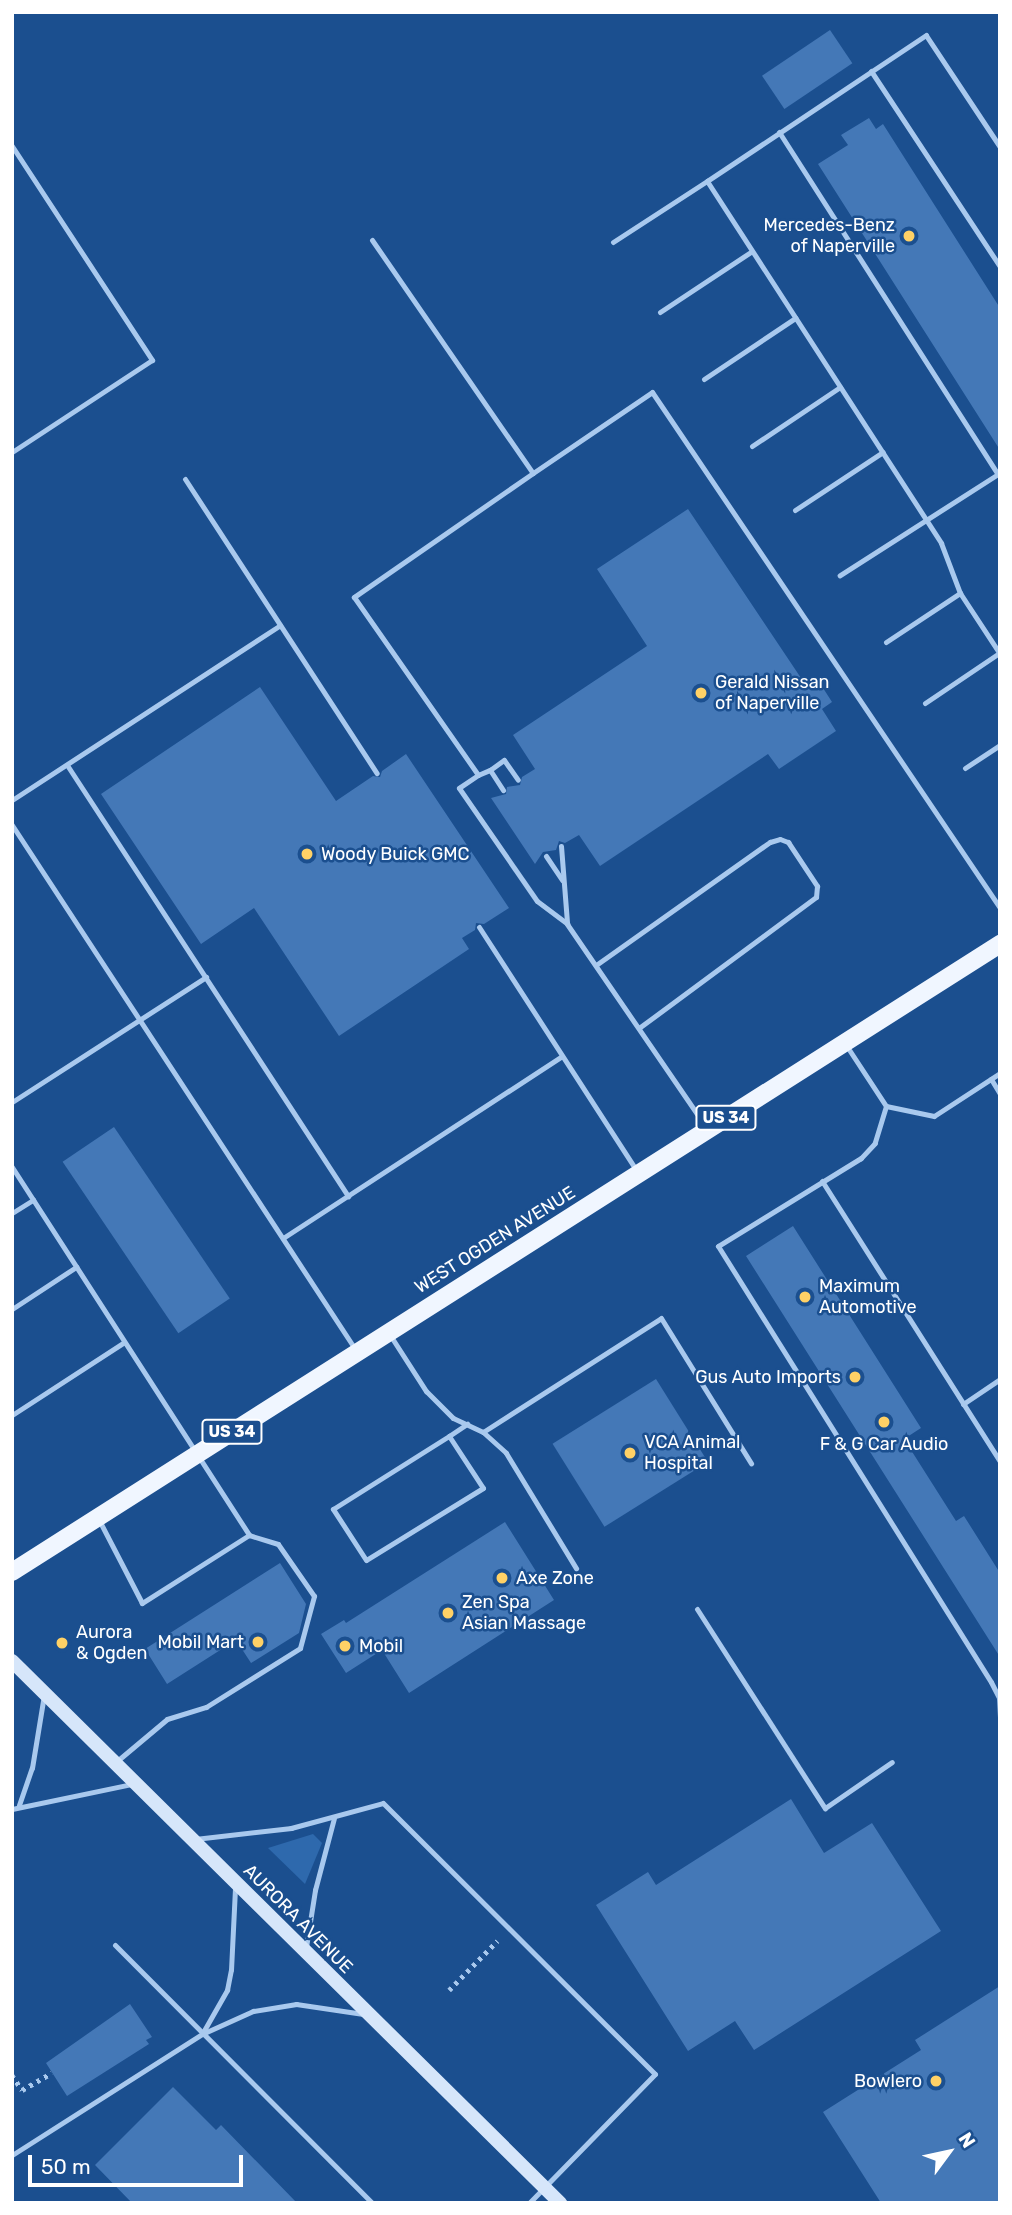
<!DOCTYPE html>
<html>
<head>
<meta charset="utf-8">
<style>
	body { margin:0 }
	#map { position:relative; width:1012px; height:2215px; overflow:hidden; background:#1b4f8f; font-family:Rubik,sans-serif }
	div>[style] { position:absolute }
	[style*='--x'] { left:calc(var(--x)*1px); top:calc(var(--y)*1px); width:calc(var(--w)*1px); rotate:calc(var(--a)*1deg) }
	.green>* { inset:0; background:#2e69ad }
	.building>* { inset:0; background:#4478b7; transform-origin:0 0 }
	.path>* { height:4.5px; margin-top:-2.25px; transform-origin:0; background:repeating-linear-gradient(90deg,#a9c9ee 0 3.5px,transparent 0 8.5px) }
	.service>* { height:5px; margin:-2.5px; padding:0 2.5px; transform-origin:2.5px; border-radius:2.5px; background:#a9c9ee }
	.secondary>* { height:14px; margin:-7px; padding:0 7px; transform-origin:7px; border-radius:7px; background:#d6e6fa }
	.primary>* { height:18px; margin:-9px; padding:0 9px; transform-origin:9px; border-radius:9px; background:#f0f6ff }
	.dots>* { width:19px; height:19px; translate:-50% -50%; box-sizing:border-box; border:4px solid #1b4f8f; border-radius:50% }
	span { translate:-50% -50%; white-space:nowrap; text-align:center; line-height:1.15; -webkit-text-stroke:5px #1b4f8f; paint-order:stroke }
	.shield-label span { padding:2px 5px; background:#1b4f8f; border:2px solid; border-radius:5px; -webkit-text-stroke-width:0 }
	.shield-label { font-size:16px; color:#fff; font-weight:700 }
	.poi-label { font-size:18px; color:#fff }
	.right { translate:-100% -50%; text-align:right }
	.left { translate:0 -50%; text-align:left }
	.street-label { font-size:18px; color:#fff }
	.frame { position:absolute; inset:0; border:14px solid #fff; pointer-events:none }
	.north { position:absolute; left:914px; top:2117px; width:70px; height:70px; -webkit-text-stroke:5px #1b4f8f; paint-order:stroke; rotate:57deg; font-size:19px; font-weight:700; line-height:28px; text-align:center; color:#fff }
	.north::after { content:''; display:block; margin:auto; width:24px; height:32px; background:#fff; clip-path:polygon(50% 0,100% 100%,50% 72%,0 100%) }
	.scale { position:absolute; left:28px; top:2155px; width:215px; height:32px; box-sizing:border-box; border:4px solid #fff; border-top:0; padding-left:9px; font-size:21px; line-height:24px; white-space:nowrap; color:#fff; -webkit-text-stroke:5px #1b4f8f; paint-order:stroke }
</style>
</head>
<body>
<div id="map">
	<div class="green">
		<div style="clip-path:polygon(313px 1834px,322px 1843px,305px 1884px,268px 1848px)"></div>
	</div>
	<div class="building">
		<div style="left:830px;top:30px;width:40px;height:82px;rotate:56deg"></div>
		<div style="clip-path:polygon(869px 118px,876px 129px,883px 124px,1000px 308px,1000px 450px,818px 164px,848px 145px,841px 135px)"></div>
		<div style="clip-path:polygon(688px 509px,805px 684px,816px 677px,832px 702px,822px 709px,836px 731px,779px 769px,768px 754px,600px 866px,579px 835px,565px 843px,559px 841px,556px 850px,543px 852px,535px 864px,491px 798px,506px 794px,507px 787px,520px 785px,522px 777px,535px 769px,513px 735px,647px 646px,597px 569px)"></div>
		<div style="clip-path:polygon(260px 687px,336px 801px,373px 776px,380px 777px,382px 771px,406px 754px,509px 908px,484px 924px,476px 923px,475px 930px,462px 938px,469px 949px,339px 1036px,254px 908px,201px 944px,101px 794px)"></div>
		<div style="left:114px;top:1127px;width:207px;height:62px;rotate:56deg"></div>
		<div style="clip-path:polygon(793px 1226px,921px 1428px,904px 1439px,956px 1521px,964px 1516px,1000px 1573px,1000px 1657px,746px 1256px)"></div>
		<div style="left:656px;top:1379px;width:98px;height:122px;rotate:58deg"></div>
		<div style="clip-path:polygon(505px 1522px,554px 1600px,409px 1693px,382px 1650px,346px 1673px,321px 1634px,344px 1620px,346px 1623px)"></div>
		<div style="clip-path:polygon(280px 1563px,306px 1604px,299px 1633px,251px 1663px,236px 1640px,167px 1684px,145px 1649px)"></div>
		<div style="clip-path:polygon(791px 1799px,824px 1853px,872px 1823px,941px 1931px,754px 2050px,735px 2021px,688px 2051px,596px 1905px,648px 1872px,656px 1885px)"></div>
		<div style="clip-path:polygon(1000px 1986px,1000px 2203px,881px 2203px,823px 2112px,921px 2050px,915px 2040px)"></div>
		<div style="clip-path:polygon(130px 2004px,152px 2037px,146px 2040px,149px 2044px,67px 2096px,46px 2063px)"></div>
		<div style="clip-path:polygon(173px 2087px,216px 2130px,221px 2125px,297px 2203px,132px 2203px,95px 2165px)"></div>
	</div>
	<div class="path">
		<div style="--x:449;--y:1990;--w:69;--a:-45.6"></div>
		<div style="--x:12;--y:2075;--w:18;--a:56"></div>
		<div style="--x:22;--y:2090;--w:34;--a:-30"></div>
	</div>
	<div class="service">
		<div style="--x:871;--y:71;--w:235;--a:56.6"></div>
		<div style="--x:779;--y:132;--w:406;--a:57.4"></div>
		<div style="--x:998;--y:474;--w:188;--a:147.4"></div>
		<div style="--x:12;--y:146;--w:256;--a:56.8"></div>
		<div style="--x:152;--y:360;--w:168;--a:146.7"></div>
		<div style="--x:1000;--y:147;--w:134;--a:-123.5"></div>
		<div style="--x:926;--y:35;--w:263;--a:146.3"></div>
		<div style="--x:707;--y:181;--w:431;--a:57.1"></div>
		<div style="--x:941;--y:543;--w:53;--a:69.2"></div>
		<div style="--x:960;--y:593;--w:73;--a:56.7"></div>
		<div style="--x:372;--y:240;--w:283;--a:55.4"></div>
		<div style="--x:533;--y:473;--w:218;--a:145.3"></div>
		<div style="--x:354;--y:597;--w:217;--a:55.1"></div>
		<div style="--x:478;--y:775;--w:23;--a:146"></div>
		<div style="--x:459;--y:788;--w:137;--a:55.4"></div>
		<div style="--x:537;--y:901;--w:38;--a:37"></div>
		<div style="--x:567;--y:924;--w:246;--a:55.6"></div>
		<div style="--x:613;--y:242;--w:112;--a:-33"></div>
		<div style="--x:660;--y:312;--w:110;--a:-33.5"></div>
		<div style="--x:704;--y:379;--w:110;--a:-33.8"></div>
		<div style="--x:752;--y:446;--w:106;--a:-33.8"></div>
		<div style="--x:533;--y:473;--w:144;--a:-34.2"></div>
		<div style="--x:652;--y:392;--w:622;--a:56"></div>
		<div style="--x:185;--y:479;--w:351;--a:56.9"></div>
		<div style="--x:795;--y:510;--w:105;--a:-33.4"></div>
		<div style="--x:886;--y:642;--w:89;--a:-33.5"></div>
		<div style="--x:925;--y:703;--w:89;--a:-34"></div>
		<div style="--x:67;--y:765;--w:515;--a:56.9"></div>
		<div style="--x:965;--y:768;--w:42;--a:-33.3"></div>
		<div style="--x:490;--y:770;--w:17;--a:-36"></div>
		<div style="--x:504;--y:760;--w:24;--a:55"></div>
		<div style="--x:478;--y:775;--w:13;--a:-23"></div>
		<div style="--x:490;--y:770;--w:24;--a:57"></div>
		<div style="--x:12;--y:800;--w:320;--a:-33.1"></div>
		<div style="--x:12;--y:825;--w:626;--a:56.79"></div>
		<div style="--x:561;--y:846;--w:77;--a:85.5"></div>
		<div style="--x:546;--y:856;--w:29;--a:56"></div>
		<div style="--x:479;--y:927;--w:291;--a:57.1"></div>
		<div style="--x:596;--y:965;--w:213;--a:-35.3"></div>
		<div style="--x:770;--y:842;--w:10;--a:-17"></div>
		<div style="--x:780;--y:839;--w:9;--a:21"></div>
		<div style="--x:788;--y:842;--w:53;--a:56.6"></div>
		<div style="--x:817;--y:886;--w:11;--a:95"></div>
		<div style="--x:816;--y:897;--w:220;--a:143.5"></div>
		<div style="--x:846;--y:1045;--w:73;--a:56.7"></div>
		<div style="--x:886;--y:1106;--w:49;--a:11.8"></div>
		<div style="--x:934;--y:1116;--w:79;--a:-33.1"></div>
		<div style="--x:991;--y:1079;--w:17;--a:59"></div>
		<div style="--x:12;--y:1102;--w:231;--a:-32.8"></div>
		<div style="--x:886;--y:1106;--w:39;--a:107"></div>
		<div style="--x:875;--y:1143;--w:21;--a:133"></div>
		<div style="--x:861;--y:1158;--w:168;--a:148.4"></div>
		<div style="--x:718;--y:1246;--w:514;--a:57.95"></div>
		<div style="--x:991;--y:1682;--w:18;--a:63"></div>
		<div style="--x:999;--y:1698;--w:19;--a:87"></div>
		<div style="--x:12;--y:1167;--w:438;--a:57.2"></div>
		<div style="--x:249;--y:1535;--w:127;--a:147.6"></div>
		<div style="--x:142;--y:1603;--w:93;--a:-117.4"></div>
		<div style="--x:822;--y:1181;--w:333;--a:57.6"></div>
		<div style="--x:12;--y:1213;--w:25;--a:-32"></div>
		<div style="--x:283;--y:1238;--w:333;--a:-33.1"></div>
		<div style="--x:12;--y:1309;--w:77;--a:-33.3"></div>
		<div style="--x:390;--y:1335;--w:67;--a:57.3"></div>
		<div style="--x:426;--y:1391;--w:38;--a:45"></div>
		<div style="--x:453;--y:1418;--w:33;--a:25"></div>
		<div style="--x:483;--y:1432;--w:31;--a:42"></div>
		<div style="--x:506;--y:1453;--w:135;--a:58.7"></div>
		<div style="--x:963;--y:1404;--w:45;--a:-34"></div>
		<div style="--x:12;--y:1415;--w:132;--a:-33"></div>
		<div style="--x:483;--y:1432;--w:211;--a:-32.6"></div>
		<div style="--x:661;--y:1318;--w:171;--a:58.2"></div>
		<div style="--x:449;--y:1436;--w:62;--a:56.8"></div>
		<div style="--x:483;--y:1488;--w:137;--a:148.4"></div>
		<div style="--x:366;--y:1560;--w:61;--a:-122.9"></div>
		<div style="--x:333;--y:1509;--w:137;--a:-32.2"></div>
		<div style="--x:449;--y:1436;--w:22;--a:-34"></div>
		<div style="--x:697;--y:1609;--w:237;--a:57.3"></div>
		<div style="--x:825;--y:1808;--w:81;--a:-34.5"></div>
		<div style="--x:117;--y:1761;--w:65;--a:-40"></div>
		<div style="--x:167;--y:1719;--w:41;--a:-17.1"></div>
		<div style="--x:206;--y:1707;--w:111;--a:-32.1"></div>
		<div style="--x:300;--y:1648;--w:54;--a:-74.9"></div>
		<div style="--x:314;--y:1596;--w:63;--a:-124.7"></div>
		<div style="--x:278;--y:1544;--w:30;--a:-163"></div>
		<div style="--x:19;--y:1805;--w:39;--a:-71"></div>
		<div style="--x:32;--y:1768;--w:74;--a:-80.7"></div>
		<div style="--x:12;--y:1809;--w:123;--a:-11.8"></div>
		<div style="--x:195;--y:1839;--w:97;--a:-6.5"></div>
		<div style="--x:291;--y:1828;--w:95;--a:-15.2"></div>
		<div style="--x:383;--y:1803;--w:384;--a:44.9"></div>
		<div style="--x:655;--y:2074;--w:180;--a:134.3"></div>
		<div style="--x:115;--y:1945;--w:364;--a:45.1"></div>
		<div style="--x:306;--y:1947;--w:58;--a:-81"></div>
		<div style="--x:315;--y:1890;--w:74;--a:-75.2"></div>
		<div style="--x:202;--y:2034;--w:51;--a:-60.4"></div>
		<div style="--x:227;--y:1990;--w:20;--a:-79"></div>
		<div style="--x:231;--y:1970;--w:83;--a:-87.2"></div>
		<div style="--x:12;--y:2155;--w:225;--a:-32.5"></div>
		<div style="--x:202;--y:2034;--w:56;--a:-24.3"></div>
		<div style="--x:253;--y:2011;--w:44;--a:-9.2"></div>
		<div style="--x:296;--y:2004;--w:68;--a:8.5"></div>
	</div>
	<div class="secondary">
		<div style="--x:12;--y:1661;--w:771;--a:44.68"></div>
	</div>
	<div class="primary">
		<div style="--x:12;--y:1572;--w:1171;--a:-32.44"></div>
	</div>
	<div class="dots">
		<div style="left:909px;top:236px;background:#ffd166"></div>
		<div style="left:701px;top:693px;background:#ffd166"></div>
		<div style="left:307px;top:854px;background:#ffd166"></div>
		<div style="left:805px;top:1297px;background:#ffd166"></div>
		<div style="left:855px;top:1377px;background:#ffd166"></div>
		<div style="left:884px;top:1422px;background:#ffd166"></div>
		<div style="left:630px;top:1453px;background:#ffd166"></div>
		<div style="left:502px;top:1578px;background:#ffd166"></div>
		<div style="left:448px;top:1613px;background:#ffd166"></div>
		<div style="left:258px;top:1642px;background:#ffd166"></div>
		<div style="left:62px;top:1643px;background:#ffd166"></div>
		<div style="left:345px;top:1646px;background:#ffd166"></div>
		<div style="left:936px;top:2081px;background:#ffd166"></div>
	</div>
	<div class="shield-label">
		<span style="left:726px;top:1118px">US 34</span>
		<span style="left:232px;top:1432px">US 34</span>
	</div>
	<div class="poi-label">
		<span class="right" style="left:895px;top:236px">Mercedes-Benz<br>of Naperville</span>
		<span class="left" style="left:715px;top:693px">Gerald Nissan<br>of Naperville</span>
		<span class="left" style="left:321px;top:854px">Woody Buick GMC</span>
		<span class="left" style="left:819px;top:1297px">Maximum<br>Automotive</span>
		<span class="right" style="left:841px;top:1377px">Gus Auto Imports</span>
		<span class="left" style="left:644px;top:1453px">VCA Animal<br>Hospital</span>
		<span style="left:884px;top:1444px">F &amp; G Car Audio</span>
		<span class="left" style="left:516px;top:1578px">Axe Zone</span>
		<span class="left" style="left:462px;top:1613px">Zen Spa<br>Asian Massage</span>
		<span class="left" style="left:76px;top:1643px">Aurora<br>&amp; Ogden</span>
		<span class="right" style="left:244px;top:1642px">Mobil Mart</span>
		<span class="left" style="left:359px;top:1646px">Mobil</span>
		<span class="right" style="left:922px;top:2081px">Bowlero</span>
	</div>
	<div class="street-label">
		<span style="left:495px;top:1240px;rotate:-32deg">WEST OGDEN AVENUE</span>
		<span style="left:298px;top:1919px;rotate:45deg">AURORA AVENUE</span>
	</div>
	<div class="frame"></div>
	<div class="north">N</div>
	<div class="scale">50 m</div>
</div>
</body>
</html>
